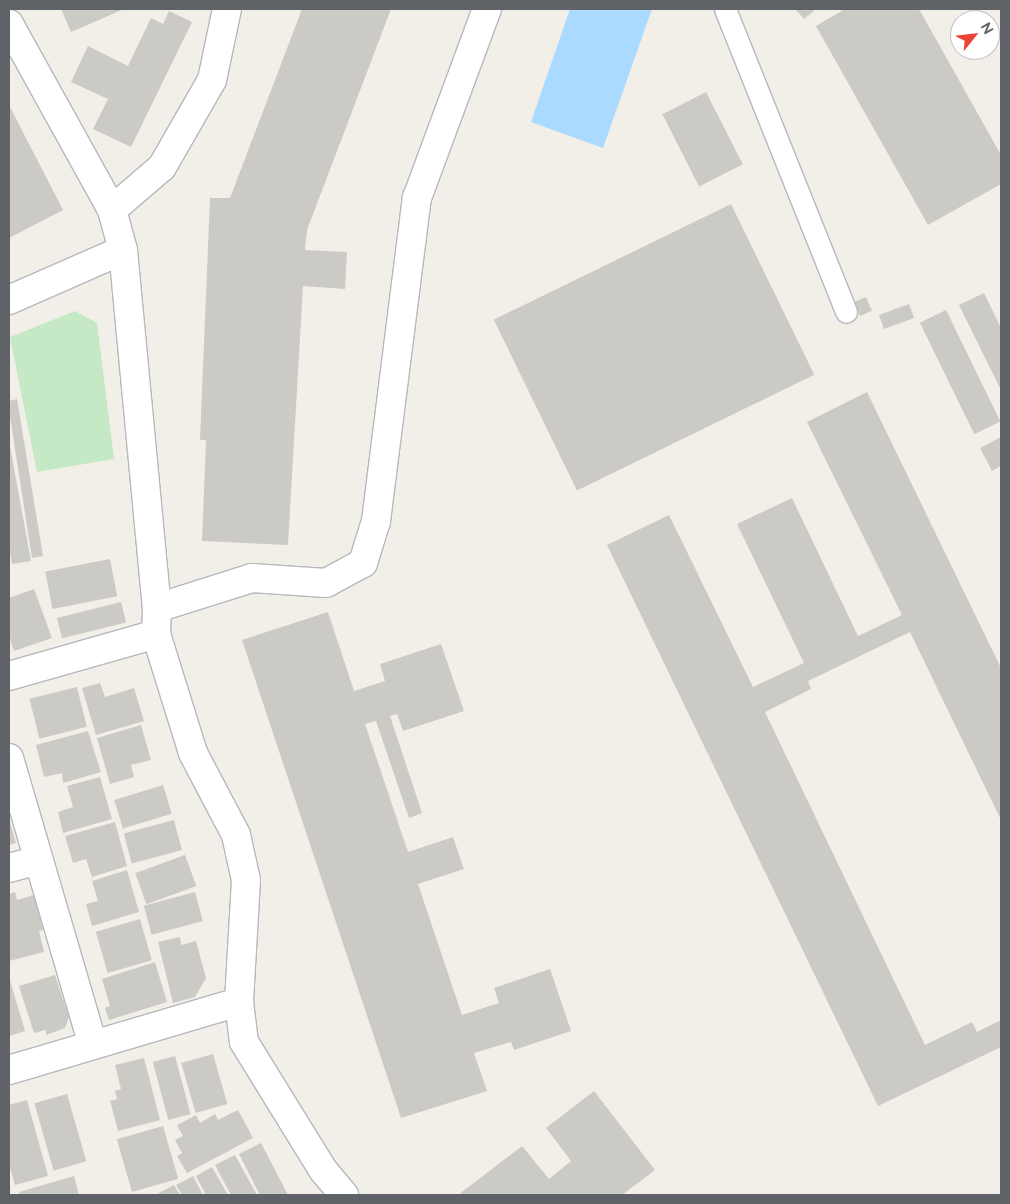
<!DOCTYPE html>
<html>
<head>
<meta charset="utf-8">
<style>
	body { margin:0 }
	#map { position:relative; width:1010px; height:1204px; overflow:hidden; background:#f1efe8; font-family:Raleway,sans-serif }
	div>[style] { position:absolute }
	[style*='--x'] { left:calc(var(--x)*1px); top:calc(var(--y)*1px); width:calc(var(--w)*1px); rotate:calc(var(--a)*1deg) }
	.green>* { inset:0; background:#c5e8c5 }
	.water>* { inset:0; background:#aadaff }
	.building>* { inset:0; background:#cccac5; transform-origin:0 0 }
	.roads { filter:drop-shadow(1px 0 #b5b8bc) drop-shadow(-1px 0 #b5b8bc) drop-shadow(0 1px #b5b8bc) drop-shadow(0 -1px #b5b8bc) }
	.service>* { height:21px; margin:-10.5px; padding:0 10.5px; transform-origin:10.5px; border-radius:10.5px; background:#fff }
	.minor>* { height:28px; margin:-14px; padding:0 14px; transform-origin:14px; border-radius:14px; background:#fff }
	span { translate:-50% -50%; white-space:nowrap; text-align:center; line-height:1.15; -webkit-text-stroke:4px #fff; paint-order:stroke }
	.frame { position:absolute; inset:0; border:10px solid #5f6368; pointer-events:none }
	.north { position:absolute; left:950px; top:10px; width:50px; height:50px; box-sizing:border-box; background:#fff; border:1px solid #bfc1c3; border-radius:50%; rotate:61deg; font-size:14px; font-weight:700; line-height:20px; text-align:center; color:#5f6368 }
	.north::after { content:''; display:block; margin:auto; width:18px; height:22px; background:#ea4335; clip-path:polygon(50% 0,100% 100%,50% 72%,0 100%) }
</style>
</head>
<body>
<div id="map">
	<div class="green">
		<div style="clip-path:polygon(75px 311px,97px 323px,114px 459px,37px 472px,10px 337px)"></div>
	</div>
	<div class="water">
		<div style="clip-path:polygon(570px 9px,652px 9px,603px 148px,531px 122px)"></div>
	</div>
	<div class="building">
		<div style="clip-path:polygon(61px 9px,124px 9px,71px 32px)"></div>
		<div style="clip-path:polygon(302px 9px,391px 9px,307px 230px,305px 250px,347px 252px,345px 289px,303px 286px,288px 545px,202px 541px,206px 440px,200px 440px,210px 198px,230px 198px)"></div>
		<div style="clip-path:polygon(795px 9px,816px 9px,804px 19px)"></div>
		<div style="clip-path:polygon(845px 9px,919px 9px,1001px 155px,1001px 184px,928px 225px,816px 26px)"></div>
		<div style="clip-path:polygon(169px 11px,192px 22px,131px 147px,93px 129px,108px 99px,71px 82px,88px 46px,128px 66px,151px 18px,163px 24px)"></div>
		<div style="left:706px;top:92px;width:81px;height:49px;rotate:63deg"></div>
		<div style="clip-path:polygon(9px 105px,63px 210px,9px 238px)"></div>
		<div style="left:731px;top:204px;width:190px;height:264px;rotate:64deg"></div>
		<div style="clip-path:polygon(984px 293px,1001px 328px,1001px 390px,959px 305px)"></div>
		<div style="left:866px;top:297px;width:15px;height:13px;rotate:67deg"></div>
		<div style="left:909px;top:304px;width:15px;height:32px;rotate:70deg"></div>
		<div style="left:946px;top:310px;width:124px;height:29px;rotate:64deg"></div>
		<div style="clip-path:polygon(867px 392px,1001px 668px,1001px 820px,910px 632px,808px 681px,811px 689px,765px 712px,925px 1045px,972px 1022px,977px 1032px,1001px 1020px,1001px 1047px,878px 1106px,607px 545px,669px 515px,753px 687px,804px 663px,737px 524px,792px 498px,858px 636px,902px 615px,807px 422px)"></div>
		<div style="clip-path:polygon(17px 399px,43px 556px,32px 558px,9px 410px,9px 401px)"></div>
		<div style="clip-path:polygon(1001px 437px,1001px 466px,992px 471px,980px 448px)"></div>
		<div style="clip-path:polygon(9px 441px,31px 561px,12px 564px,9px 545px)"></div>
		<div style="left:110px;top:559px;width:38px;height:66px;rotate:79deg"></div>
		<div style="clip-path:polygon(34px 589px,52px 638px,14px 651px,9px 636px,9px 598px)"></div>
		<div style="left:121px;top:602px;width:21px;height:66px;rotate:76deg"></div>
		<div style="clip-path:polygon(328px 612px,354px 691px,385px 681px,380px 664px,441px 644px,464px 711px,403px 731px,397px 714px,390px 716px,422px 813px,409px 818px,376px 721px,365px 724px,408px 852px,453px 837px,464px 869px,418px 884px,462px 1015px,499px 1003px,494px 988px,550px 969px,571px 1031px,514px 1050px,511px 1042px,474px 1053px,487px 1091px,401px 1118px,242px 640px)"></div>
		<div style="clip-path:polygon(100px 683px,105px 697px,134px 688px,144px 721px,96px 735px,82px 688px)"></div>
		<div style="left:77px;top:687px;width:41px;height:49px;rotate:76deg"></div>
		<div style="clip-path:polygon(141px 725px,151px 760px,131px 765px,134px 777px,110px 784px,97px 738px)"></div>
		<div style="clip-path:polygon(88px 731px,101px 772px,63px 783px,62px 773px,44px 777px,36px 745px)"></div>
		<div style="clip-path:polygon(100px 777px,112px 819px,63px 833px,58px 812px,73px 807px,67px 786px)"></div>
		<div style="left:163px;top:785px;width:30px;height:51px;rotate:73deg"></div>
		<div style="clip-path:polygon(9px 819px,16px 843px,9px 845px)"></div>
		<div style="left:174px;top:820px;width:31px;height:52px;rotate:75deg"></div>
		<div style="clip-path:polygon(115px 822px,127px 866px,92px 877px,86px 859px,73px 863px,65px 836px)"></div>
		<div style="left:185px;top:855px;width:33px;height:53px;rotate:70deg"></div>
		<div style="clip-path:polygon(127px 870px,139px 912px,92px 926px,86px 904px,98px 901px,92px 881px)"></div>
		<div style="clip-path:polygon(15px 892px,17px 900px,34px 895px,43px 930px,39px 931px,44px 952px,9px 961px,9px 894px)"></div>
		<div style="left:195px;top:892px;width:30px;height:53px;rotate:75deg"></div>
		<div style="left:140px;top:919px;width:43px;height:46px;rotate:74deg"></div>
		<div style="clip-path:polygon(180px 937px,181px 945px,196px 941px,206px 978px,195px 997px,173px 1003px,158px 942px)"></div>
		<div style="clip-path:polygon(155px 962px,167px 1002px,109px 1020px,105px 1008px,110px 1006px,102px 979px)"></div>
		<div style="clip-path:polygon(55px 975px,69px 1017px,65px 1028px,46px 1035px,46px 1030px,34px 1033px,19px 986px)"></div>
		<div style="clip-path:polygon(9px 977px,25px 1031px,9px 1036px)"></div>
		<div style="left:213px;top:1054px;width:52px;height:33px;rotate:74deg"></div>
		<div style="left:175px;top:1056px;width:60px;height:23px;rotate:75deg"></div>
		<div style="clip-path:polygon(144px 1058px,160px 1120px,118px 1131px,110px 1101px,117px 1099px,115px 1091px,121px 1089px,115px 1065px)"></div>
		<div style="clip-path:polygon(594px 1091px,655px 1170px,622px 1195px,458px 1195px,522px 1146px,549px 1179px,571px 1161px,546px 1128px)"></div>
		<div style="left:67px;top:1094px;width:70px;height:34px;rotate:74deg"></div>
		<div style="clip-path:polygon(27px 1100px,48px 1176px,15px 1185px,9px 1164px,9px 1105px)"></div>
		<div style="clip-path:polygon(238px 1110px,253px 1138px,187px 1173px,177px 1156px,182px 1153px,175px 1140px,183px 1136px,177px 1125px,196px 1115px,200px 1123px,215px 1114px,218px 1120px)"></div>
		<div style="left:163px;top:1126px;width:55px;height:48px;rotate:74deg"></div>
		<div style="clip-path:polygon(261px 1143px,288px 1195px,260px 1195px,239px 1154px)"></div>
		<div style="clip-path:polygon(235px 1155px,257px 1195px,231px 1195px,215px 1165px)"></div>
		<div style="clip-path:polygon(212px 1167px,228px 1195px,206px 1195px,196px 1176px)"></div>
		<div style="clip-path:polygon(74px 1176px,79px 1195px,20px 1195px,19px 1192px)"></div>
		<div style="clip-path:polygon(193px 1176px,203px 1195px,182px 1195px,176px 1185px)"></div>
		<div style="clip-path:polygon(174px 1185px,180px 1195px,155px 1195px)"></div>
	</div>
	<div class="roads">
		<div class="service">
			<div style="--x:725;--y:9;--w:326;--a:68.2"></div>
		</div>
		<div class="minor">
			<div style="--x:9;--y:24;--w:213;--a:61"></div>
			<div style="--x:112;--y:210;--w:41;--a:74.6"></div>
			<div style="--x:123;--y:250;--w:360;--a:84.6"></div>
			<div style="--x:157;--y:608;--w:26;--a:92"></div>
			<div style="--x:156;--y:634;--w:125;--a:72.7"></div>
			<div style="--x:193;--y:753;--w:93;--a:62.3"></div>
			<div style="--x:236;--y:835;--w:46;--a:77.5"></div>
			<div style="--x:246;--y:880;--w:122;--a:93.3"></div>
			<div style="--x:239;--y:1002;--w:40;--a:82.9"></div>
			<div style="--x:244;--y:1042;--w:150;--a:58.3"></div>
			<div style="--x:323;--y:1170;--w:33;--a:50"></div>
			<div style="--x:112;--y:210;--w:66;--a:-40.7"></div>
			<div style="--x:162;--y:167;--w:100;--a:-60.1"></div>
			<div style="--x:212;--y:80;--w:73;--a:-78.1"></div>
			<div style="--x:9;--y:300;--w:124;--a:-23.7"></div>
			<div style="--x:157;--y:608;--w:100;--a:-17.5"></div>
			<div style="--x:252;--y:578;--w:74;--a:3.9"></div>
			<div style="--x:326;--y:583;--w:42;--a:-28.4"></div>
			<div style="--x:363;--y:563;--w:44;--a:-72.8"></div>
			<div style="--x:376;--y:521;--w:326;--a:-82.8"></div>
			<div style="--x:417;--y:198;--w:202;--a:-69.7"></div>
			<div style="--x:9;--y:676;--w:153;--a:-15.9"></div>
			<div style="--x:9;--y:758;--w:299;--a:73.7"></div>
			<div style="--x:9;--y:868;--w:30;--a:-15"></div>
			<div style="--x:9;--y:1070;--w:240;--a:-16.5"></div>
		</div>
	</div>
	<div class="frame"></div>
	<div class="north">N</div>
</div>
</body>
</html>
